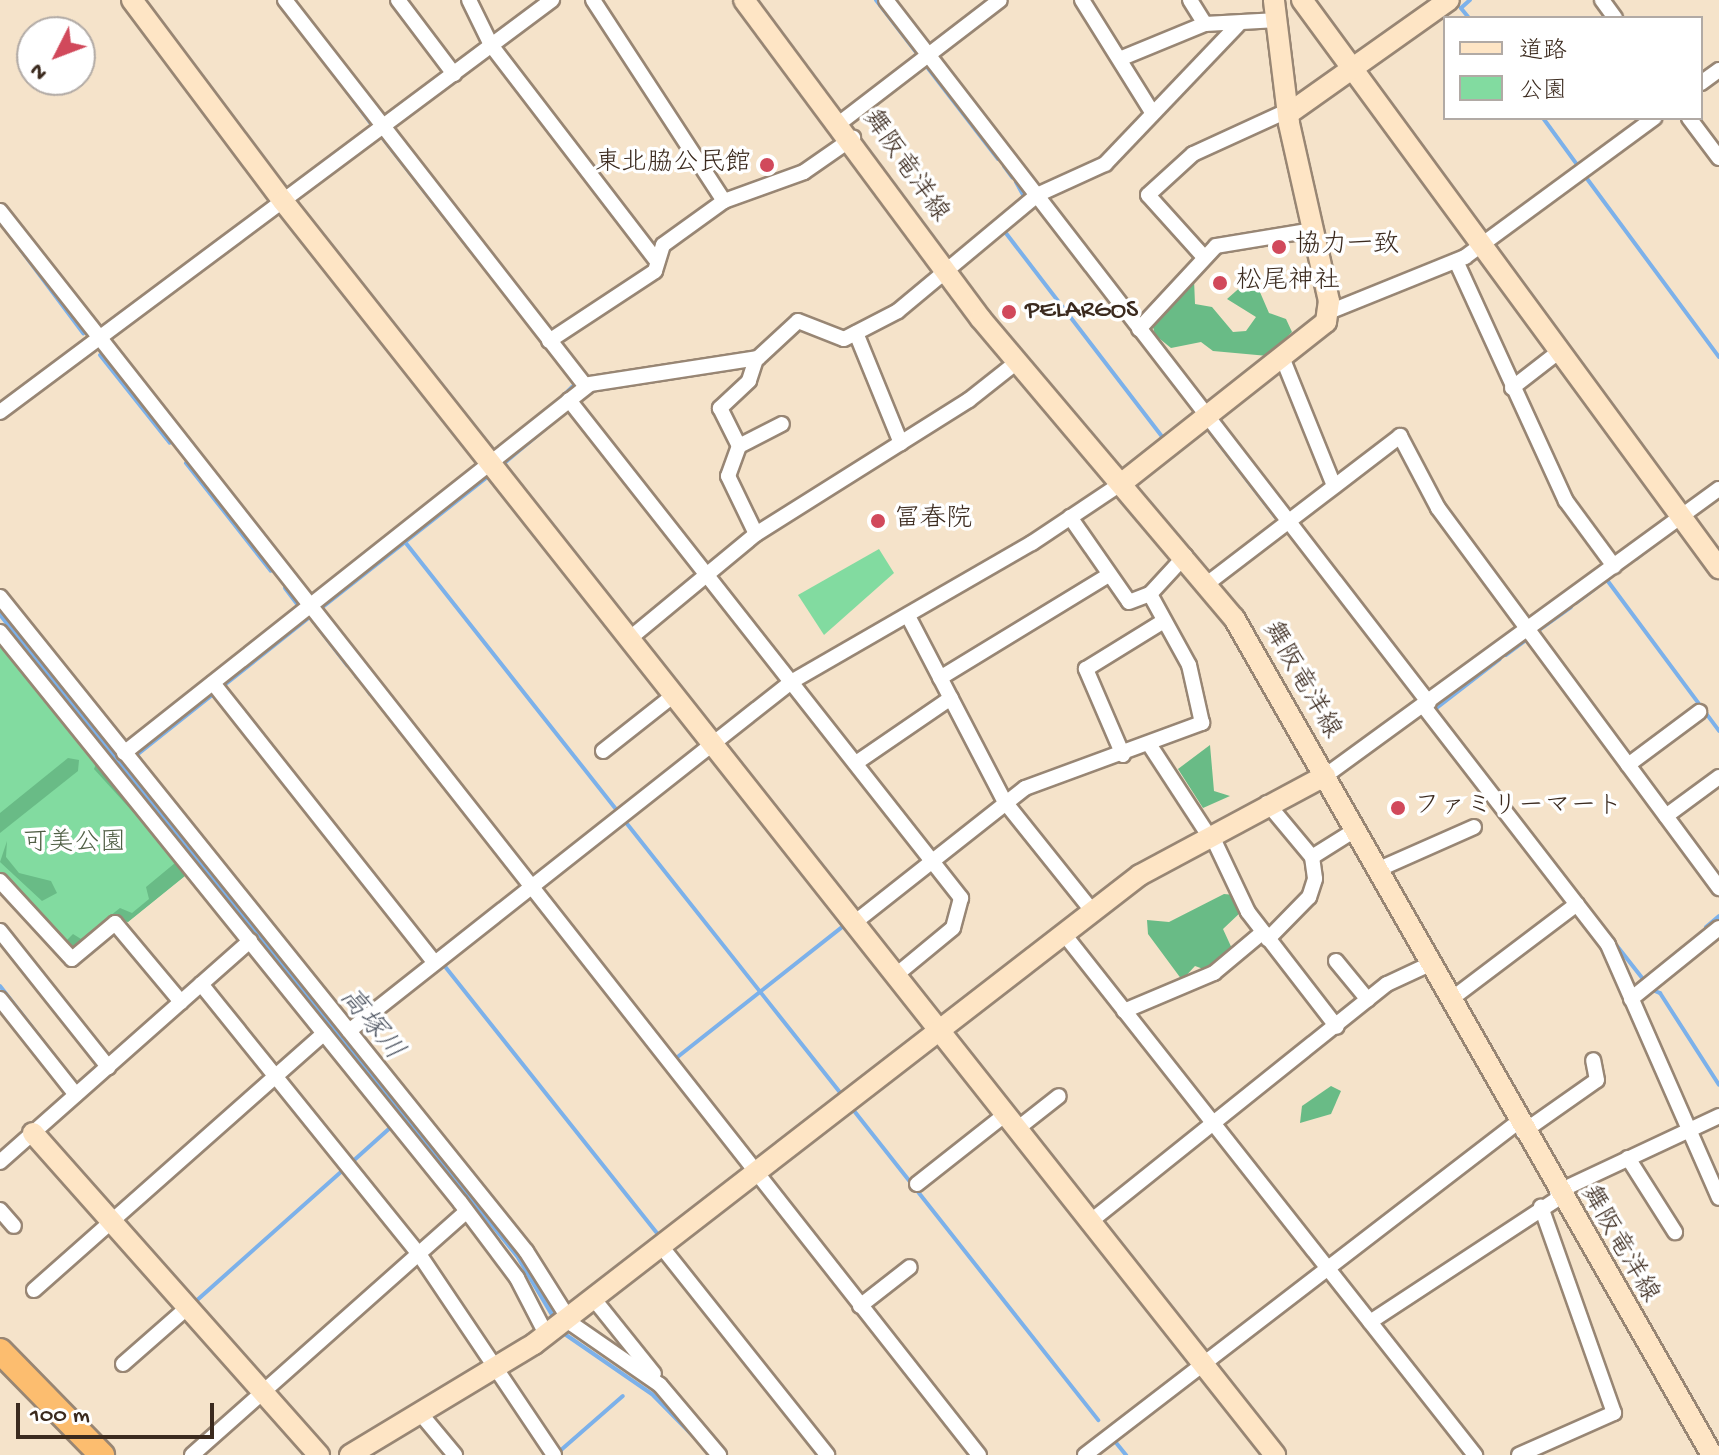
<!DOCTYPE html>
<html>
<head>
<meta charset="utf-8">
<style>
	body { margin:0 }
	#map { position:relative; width:1719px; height:1455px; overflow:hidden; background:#f5e3ca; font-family:"Gochi Hand","Klee One",sans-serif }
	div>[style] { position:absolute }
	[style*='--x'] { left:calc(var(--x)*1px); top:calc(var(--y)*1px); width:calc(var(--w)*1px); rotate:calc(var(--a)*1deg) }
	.green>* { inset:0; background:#82dba0 }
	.forest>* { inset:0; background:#69bb86 }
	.water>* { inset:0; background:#7cb1ea }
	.stream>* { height:4px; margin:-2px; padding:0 2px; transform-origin:2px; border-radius:2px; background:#7cb1ea }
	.roads { filter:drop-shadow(2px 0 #988674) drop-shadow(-2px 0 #988674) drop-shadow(0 2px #988674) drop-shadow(0 -2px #988674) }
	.street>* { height:14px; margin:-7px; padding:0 7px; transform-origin:7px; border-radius:7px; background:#fff }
	.secondary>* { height:20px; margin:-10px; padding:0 10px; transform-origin:10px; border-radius:10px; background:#fee5c5 }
	.highway>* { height:24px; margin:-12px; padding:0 12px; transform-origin:12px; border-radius:12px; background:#fcbd6f }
	.dots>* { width:22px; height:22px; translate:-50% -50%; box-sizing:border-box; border:4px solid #fff; border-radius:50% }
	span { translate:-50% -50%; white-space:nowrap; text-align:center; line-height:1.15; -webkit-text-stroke:7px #fff; paint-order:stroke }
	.poi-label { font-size:26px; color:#3b2a1e }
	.right { translate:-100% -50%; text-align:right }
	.left { translate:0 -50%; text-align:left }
	.street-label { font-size:26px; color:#3b2a1e }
	.park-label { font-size:26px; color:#505f45 }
	.water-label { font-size:28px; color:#525965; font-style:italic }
	.legend { position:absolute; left:1443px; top:16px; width:260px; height:104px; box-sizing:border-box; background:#fff; border:2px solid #b1aaa5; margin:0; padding:10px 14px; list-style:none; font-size:24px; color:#3b2a1e }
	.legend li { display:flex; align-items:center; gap:16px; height:40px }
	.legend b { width:40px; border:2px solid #b1aaa5 }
	.north { position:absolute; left:16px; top:16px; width:80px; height:80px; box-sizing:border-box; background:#fff; border:2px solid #b1aaa5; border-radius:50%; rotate:228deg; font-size:22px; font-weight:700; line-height:32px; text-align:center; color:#3b2a1e }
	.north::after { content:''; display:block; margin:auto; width:28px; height:36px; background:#d1495b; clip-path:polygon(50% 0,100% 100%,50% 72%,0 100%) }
	.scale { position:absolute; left:16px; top:1403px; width:198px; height:36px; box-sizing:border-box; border:4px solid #3b2a1e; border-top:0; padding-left:10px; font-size:24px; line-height:28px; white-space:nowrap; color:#3b2a1e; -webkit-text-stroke:6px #fff; paint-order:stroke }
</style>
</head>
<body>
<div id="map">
	<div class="green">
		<div style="clip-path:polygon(879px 549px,894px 573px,824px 635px,798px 595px)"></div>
		<div style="clip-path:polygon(0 640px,188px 873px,124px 925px,114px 916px,72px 951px,0 872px)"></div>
	</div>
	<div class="forest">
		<div style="clip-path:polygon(1253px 276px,1269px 313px,1286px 319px,1292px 332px,1268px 356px,1213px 351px,1201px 342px,1171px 348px,1155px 335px,1152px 323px,1194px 279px,1195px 304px,1212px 307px,1233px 332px,1246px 331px,1256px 317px,1227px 299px)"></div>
		<div style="clip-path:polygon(1210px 745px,1214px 791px,1230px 796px,1203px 808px,1178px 769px)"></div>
		<div style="clip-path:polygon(68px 758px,79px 760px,78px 771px,0 833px,0 813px)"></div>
		<div style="clip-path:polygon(97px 762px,144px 820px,142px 822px,94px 769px)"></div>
		<div style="clip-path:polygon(7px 841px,6px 857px,19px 873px,51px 881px,57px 893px,42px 901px,0 862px)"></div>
		<div style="clip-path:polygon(175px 863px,185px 876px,128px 922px,115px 916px,74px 950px,65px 942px,73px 934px,81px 939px,120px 908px,132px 913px,149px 899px,146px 887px)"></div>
		<div style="clip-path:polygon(1224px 894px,1235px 895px,1242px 911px,1223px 929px,1234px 953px,1206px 970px,1195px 966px,1182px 980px,1148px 934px,1147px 920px,1169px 922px)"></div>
		<div style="clip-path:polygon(1331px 1086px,1341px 1091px,1331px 1114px,1300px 1123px,1302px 1106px)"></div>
	</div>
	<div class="water">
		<div style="clip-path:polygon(0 609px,521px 1255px,564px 1331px,654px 1393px,709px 1455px,651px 1396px,561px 1334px,516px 1258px,0 618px)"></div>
	</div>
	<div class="stream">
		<div style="--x:876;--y:0;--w:71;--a:52.5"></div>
		<div style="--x:1469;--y:18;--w:13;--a:-129"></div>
		<div style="--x:1461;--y:8;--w:12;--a:-42"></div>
		<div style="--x:924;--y:63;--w:121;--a:52.4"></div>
		<div style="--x:345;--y:89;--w:45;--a:53.1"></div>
		<div style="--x:1543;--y:118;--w:59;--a:53.9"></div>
		<div style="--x:381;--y:136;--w:146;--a:52"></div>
		<div style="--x:1004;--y:166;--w:14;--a:54"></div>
		<div style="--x:1585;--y:176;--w:225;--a:53.5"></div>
		<div style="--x:1016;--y:182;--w:18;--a:61"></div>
		<div style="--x:3;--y:226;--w:134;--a:53.2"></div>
		<div style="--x:1002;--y:228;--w:265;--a:52.5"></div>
		<div style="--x:100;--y:355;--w:112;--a:51.5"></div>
		<div style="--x:561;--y:398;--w:16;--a:-45"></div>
		<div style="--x:1210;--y:432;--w:110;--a:52.4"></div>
		<div style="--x:186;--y:463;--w:137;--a:51.8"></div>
		<div style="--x:502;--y:465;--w:87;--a:-39.9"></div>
		<div style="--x:1662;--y:539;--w:9;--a:-36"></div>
		<div style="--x:405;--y:542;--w:344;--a:51.7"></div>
		<div style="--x:1645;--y:552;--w:10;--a:-37"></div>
		<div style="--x:1636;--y:559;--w:8;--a:-40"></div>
		<div style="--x:1607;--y:580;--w:188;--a:53.4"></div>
		<div style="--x:285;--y:588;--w:21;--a:53"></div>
		<div style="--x:1576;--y:603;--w:25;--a:-37"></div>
		<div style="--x:324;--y:606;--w:213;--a:-38.3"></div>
		<div style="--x:310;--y:617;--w:61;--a:52.4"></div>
		<div style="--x:1536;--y:632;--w:43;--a:-35.5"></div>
		<div style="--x:1506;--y:655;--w:26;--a:-37"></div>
		<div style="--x:356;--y:676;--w:3;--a:45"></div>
		<div style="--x:222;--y:687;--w:114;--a:-38.6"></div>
		<div style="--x:366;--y:688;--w:7;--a:56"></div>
		<div style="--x:378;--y:703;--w:4;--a:56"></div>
		<div style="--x:1434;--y:710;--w:83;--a:-37.7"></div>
		<div style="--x:388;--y:715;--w:4;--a:63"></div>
		<div style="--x:398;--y:728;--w:4;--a:63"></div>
		<div style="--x:408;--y:741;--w:3;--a:45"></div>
		<div style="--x:417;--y:753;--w:4;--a:45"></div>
		<div style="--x:133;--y:758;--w:106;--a:-38.5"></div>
		<div style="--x:437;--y:778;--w:4;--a:56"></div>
		<div style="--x:447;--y:791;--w:3;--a:45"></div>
		<div style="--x:624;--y:820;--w:352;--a:51.6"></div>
		<div style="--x:1706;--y:927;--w:17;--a:-40"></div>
		<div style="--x:1617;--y:946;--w:42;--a:51.8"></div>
		<div style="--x:443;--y:964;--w:349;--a:51.5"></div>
		<div style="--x:0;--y:986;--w:120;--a:52.1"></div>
		<div style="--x:1650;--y:989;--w:11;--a:22"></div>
		<div style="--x:1660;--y:993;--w:109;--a:57.3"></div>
		<div style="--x:675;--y:1059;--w:218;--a:-38.3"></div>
		<div style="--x:851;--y:1107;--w:399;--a:51.7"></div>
		<div style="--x:352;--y:1162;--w:52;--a:-41.9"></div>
		<div style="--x:195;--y:1302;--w:198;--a:-41.7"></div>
		<div style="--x:1113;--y:1439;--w:21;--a:51"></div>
		<div style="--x:561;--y:1450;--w:82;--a:-41.1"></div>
	</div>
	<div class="roads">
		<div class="street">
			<div style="--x:285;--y:0;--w:490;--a:52.1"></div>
			<div style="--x:398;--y:0;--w:93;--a:52.9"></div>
			<div style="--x:469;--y:0;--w:50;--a:63.9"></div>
			<div style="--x:491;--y:45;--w:272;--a:52.5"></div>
			<div style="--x:593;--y:0;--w:240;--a:56.9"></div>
			<div style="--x:886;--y:0;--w:888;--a:52.32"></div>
			<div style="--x:1082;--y:0;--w:132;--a:58"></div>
			<div style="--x:1190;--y:0;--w:28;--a:58"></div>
			<div style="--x:1602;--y:0;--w:22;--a:54"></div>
			<div style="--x:1122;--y:58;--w:90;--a:-22.3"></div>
			<div style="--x:1205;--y:24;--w:73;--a:-3.1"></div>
			<div style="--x:1701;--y:83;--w:22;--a:-36"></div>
			<div style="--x:1689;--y:118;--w:50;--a:53.1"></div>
			<div style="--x:841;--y:122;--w:200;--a:-37.5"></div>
			<div style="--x:0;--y:211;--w:1583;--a:51.8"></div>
			<div style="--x:1203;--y:256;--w:82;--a:-132"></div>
			<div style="--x:1148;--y:195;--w:61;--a:-42.3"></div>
			<div style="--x:1193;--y:154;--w:103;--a:-24.6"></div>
			<div style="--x:1456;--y:261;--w:264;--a:65.4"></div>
			<div style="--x:1566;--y:501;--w:81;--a:53.6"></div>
			<div style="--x:1329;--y:312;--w:147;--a:-22"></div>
			<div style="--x:1465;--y:257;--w:235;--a:-36.3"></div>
			<div style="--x:1139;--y:329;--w:113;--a:-47.1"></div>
			<div style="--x:1216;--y:246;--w:98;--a:-9.4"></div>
			<div style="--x:856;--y:333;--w:119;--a:67.8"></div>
			<div style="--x:549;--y:341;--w:127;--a:-33.4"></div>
			<div style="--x:655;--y:271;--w:27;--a:-73"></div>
			<div style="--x:663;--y:245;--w:75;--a:-35.8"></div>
			<div style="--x:724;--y:201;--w:85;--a:-19.9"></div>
			<div style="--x:804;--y:172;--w:60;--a:-34.8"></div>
			<div style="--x:1282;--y:357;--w:139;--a:68"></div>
			<div style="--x:756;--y:359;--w:23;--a:108"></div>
			<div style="--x:749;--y:381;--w:40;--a:137"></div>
			<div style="--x:720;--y:408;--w:42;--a:63.4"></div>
			<div style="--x:739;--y:446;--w:32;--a:110"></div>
			<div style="--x:728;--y:476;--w:64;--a:64.2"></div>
			<div style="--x:1512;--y:388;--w:62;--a:-37.8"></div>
			<div style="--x:569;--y:400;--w:634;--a:51.79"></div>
			<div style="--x:961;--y:898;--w:31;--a:105"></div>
			<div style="--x:953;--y:928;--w:74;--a:140.5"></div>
			<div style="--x:0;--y:412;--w:689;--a:-36.74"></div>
			<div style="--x:739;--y:446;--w:48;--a:-27.1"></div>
			<div style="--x:1070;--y:517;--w:103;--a:55.2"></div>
			<div style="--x:1129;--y:602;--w:22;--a:-21"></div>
			<div style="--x:1208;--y:583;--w:242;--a:-37.4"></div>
			<div style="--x:1400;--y:436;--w:81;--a:62.2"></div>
			<div style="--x:1438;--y:508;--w:473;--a:53.5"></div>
			<div style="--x:0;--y:597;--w:839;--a:51.19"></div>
			<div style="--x:526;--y:1251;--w:86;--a:57.8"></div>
			<div style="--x:572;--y:1324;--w:107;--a:34.7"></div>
			<div style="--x:660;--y:1385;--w:92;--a:49.9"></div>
			<div style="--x:908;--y:616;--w:210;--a:62.5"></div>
			<div style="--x:1005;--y:802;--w:141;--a:51.3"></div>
			<div style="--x:0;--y:632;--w:732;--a:51.1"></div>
			<div style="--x:460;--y:1202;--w:95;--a:53.1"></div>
			<div style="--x:517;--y:1278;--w:63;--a:62.6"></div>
			<div style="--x:629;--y:639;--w:165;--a:-39.6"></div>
			<div style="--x:756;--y:534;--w:252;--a:-32.2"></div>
			<div style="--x:969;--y:400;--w:61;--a:-38.4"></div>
			<div style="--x:940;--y:678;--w:196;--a:-31.4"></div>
			<div style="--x:213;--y:683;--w:357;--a:51.6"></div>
			<div style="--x:1425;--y:708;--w:299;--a:52.3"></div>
			<div style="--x:1608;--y:945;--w:276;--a:66.3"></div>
			<div style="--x:1149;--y:744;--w:110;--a:56.9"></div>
			<div style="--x:603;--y:751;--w:90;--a:-38.3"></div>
			<div style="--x:124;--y:753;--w:594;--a:-38.37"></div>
			<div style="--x:590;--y:384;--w:170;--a:-8.8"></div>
			<div style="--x:758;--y:358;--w:54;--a:-42.8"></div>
			<div style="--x:798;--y:321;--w:49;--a:21.4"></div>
			<div style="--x:844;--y:339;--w:61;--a:-27.4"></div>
			<div style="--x:898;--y:311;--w:181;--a:-39.8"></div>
			<div style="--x:1037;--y:195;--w:75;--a:-24.5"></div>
			<div style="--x:1105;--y:164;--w:192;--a:-46.3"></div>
			<div style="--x:1123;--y:755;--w:94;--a:-113.3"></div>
			<div style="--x:1086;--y:669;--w:89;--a:-31.7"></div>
			<div style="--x:856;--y:763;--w:115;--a:-34.4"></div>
			<div style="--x:1628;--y:765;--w:89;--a:-36.7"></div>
			<div style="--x:1325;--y:776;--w:487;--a:-36.1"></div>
			<div style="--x:1267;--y:803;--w:70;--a:50.2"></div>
			<div style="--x:1312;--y:857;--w:22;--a:82"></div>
			<div style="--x:1315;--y:879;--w:19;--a:108"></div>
			<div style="--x:1309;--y:897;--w:59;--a:134.3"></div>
			<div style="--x:1666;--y:816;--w:66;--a:-36.3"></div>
			<div style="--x:1211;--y:834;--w:86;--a:64.6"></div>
			<div style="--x:1248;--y:912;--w:145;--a:52.3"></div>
			<div style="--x:1312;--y:857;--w:51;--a:-32.1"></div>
			<div style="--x:1377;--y:870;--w:106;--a:-23.9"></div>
			<div style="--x:0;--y:881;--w:106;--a:47.3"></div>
			<div style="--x:72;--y:959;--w:56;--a:-39.9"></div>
			<div style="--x:115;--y:923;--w:103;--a:50.1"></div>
			<div style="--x:854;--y:923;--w:218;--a:-38.3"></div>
			<div style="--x:1025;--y:788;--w:189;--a:-20.2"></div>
			<div style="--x:1202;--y:723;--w:59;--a:-102.6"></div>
			<div style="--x:1189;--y:665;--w:81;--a:-118.8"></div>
			<div style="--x:1150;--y:594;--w:52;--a:-47.4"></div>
			<div style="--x:0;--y:931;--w:174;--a:51.5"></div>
			<div style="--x:1064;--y:934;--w:664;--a:51.73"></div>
			<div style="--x:1336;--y:961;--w:50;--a:50.6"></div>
			<div style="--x:201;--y:984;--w:347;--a:51.1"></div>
			<div style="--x:419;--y:1254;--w:242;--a:56.1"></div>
			<div style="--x:0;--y:999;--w:122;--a:51.6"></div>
			<div style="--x:1631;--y:999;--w:113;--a:-38.9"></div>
			<div style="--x:1450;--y:1000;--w:159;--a:-37.1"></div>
			<div style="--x:1124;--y:1011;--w:98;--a:-22.9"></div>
			<div style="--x:1214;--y:973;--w:64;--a:-39.9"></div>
			<div style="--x:349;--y:1031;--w:563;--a:-38.29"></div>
			<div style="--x:791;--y:682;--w:278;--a:-30"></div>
			<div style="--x:1032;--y:543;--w:108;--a:-33.7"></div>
			<div style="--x:1017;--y:1129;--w:53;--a:-38.2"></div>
			<div style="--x:1523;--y:1132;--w:90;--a:-35.1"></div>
			<div style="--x:1597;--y:1080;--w:20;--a:-101"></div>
			<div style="--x:1628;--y:1158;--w:88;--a:57.6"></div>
			<div style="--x:0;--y:1162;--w:334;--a:-41.5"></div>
			<div style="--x:917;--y:1184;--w:113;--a:-38.2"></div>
			<div style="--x:1557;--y:1192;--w:179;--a:-25.1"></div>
			<div style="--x:0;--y:1210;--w:21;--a:49"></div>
			<div style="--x:1091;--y:1221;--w:379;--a:-38.7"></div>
			<div style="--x:1387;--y:984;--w:47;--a:-24.9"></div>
			<div style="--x:661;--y:1246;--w:267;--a:51.5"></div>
			<div style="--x:34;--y:1290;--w:387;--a:-41.5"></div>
			<div style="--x:593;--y:1298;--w:97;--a:51.2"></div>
			<div style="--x:860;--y:1306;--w:63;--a:-38"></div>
			<div style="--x:1370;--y:1322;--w:227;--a:-33.3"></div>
			<div style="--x:123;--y:1364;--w:86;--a:-41.2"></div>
			<div style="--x:420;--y:1413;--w:55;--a:50.2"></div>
			<div style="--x:192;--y:1455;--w:365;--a:-41.6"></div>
			<div style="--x:1085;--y:1455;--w:546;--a:-37.56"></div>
			<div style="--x:1519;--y:1455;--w:104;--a:-23.9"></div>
			<div style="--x:1614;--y:1413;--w:219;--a:-109.5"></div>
		</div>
		<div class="secondary">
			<div style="--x:132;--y:0;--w:251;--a:53.1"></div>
			<div style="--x:283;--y:201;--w:1599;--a:51.65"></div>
			<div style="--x:744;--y:0;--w:397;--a:53.4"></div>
			<div style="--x:981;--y:319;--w:392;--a:49.8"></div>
			<div style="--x:1234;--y:618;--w:964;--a:60.27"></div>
			<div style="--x:1302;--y:0;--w:705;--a:53.72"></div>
			<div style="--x:1288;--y:114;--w:197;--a:-35.3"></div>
			<div style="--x:1122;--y:483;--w:260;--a:-38.3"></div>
			<div style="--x:1326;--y:322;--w:21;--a:-82"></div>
			<div style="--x:1329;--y:301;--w:182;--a:-102.7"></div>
			<div style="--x:1289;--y:123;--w:124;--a:-97"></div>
			<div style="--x:33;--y:1133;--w:431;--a:48.4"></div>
			<div style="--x:350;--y:1455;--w:215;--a:-31.1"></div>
			<div style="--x:534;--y:1344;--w:766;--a:-37.74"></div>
			<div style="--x:1140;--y:875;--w:210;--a:-28.2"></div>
		</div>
		<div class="highway">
			<div style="--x:0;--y:1351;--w:146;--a:45.6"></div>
		</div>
	</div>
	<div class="dots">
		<div style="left:767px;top:165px;background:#d1495b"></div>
		<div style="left:1279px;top:247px;background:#d1495b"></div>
		<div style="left:1220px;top:283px;background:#d1495b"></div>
		<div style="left:1009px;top:312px;background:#d1495b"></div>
		<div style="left:878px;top:521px;background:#d1495b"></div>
		<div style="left:1398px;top:808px;background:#d1495b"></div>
	</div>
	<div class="poi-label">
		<span class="right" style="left:751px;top:165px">東北脇公民館</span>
		<span class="left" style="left:1295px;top:247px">協力一致</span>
		<span class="left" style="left:1236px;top:283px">松尾神社</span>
		<span class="left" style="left:1025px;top:312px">PELARGOS</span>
		<span class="left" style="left:894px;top:521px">冨春院</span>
		<span class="left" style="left:1414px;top:808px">ファミリーマート</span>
	</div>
	<div class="street-label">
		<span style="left:904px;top:167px;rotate:55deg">舞阪竜洋線</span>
		<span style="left:1300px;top:681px;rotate:60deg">舞阪竜洋線</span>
		<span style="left:1618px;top:1245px;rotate:60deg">舞阪竜洋線</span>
	</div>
	<div class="park-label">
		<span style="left:74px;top:845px">可美公園</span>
	</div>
	<div class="water-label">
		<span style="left:370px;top:1025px;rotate:51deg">高塚川</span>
	</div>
	<ul class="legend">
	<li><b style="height:10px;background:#fee5c5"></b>道路</li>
	<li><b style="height:22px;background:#82dba0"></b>公園</li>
	</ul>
	<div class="north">N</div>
	<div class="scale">100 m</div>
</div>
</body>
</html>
